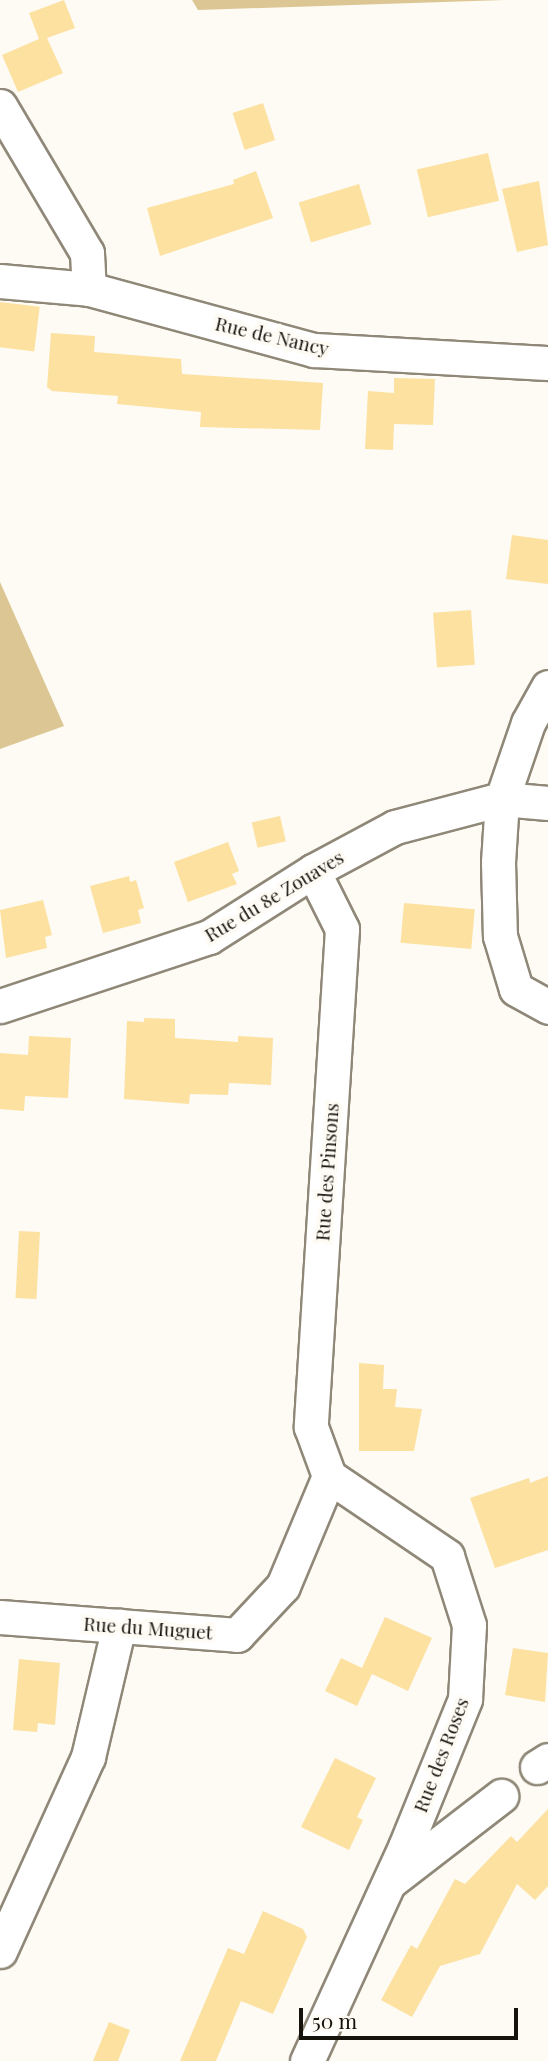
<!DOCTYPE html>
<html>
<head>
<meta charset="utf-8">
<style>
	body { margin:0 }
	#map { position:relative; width:548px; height:2061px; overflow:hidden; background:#fefbf4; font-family:"Playfair Display",serif }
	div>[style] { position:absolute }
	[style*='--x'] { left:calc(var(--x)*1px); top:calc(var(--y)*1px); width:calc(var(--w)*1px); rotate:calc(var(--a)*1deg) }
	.green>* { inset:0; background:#dbc694 }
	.building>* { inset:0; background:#fce1a1; transform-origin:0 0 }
	.roads { filter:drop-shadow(2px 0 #8f8878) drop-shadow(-2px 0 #8f8878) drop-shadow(0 2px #8f8878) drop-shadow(0 -2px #8f8878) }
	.street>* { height:33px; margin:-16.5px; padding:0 16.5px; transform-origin:16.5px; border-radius:16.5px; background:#fff }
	span { translate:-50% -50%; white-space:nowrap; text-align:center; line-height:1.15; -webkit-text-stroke:7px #fefbf4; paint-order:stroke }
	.street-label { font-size:19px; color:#16130d }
	.scale { position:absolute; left:299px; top:2008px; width:219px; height:32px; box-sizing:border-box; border:4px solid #16130d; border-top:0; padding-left:9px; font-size:21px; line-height:24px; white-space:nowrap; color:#16130d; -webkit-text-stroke:5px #fefbf4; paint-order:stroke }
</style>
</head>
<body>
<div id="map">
	<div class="green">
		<div style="clip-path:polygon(192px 0,504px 0,198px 10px)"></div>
		<div style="clip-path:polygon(0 582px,64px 726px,0 749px)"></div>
	</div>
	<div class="building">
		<div style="clip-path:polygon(64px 0,75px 28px,47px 38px,63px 73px,18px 92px,2px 55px,39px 39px,29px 13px)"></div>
		<div style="left:263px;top:103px;width:39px;height:32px;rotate:72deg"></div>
		<div style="left:488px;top:153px;width:49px;height:73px;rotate:77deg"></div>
		<div style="clip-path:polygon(256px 171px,273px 218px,160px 256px,147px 208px,234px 184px,233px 180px)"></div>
		<div style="clip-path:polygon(539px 181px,548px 245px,517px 252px,502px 189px)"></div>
		<div style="left:359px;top:184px;width:42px;height:63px;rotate:73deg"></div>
		<div style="left:0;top:302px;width:40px;height:45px;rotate:7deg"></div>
		<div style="clip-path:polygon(51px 333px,95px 336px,94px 352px,181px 359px,182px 374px,323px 383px,320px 430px,200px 427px,201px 412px,117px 404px,118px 396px,52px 391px,47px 387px)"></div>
		<div style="clip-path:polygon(394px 378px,435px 379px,433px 425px,394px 424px,393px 450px,365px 449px,368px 391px,394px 393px)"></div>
		<div style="clip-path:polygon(512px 535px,548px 540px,548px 584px,506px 579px)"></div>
		<div style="left:471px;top:610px;width:55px;height:38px;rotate:86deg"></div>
		<div style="left:280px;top:816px;width:26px;height:29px;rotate:77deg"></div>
		<div style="clip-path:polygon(228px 842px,239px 871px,232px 874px,237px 884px,188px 902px,174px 862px)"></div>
		<div style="clip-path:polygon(129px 876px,130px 882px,136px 880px,144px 908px,138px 910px,141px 923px,103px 933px,90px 886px)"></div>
		<div style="clip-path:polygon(43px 900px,52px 935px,45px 937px,47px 948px,6px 958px,0 910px)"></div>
		<div style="left:404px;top:903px;width:71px;height:40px;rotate:5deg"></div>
		<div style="clip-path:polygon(144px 1018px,175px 1019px,175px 1038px,238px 1042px,238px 1036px,273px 1038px,271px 1085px,229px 1083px,228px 1095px,190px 1094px,189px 1104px,124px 1099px,127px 1021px,144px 1022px)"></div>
		<div style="clip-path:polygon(29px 1036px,71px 1038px,68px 1098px,25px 1096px,24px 1111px,0 1109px,0 1053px,28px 1055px)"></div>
		<div style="left:19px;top:1231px;width:21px;height:67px;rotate:3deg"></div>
		<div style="clip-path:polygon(359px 1363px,384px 1365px,383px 1389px,397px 1389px,395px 1407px,422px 1409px,414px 1451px,359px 1451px)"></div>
		<div style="clip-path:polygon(548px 1476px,548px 1550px,495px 1568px,470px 1498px,529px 1478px,530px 1483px)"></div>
		<div style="clip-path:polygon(385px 1617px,432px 1638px,408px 1691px,372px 1674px,357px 1706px,325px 1691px,341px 1658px,362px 1668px)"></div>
		<div style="clip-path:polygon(513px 1648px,548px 1653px,545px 1702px,505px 1695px)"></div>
		<div style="clip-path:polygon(19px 1659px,60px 1663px,55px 1725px,38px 1723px,37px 1732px,13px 1730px)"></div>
		<div style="clip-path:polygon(335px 1758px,376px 1778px,357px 1817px,363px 1820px,349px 1850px,301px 1827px)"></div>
		<div style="clip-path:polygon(548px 1809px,548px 1886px,535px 1900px,517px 1884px,480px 1954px,440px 1966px,412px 2017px,381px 2000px,411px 1945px,417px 1949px,455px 1879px,465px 1884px,511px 1836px,517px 1842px)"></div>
		<div style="clip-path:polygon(263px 1911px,303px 1929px,307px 1937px,273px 2014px,241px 2001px,216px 2061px,180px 2061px,228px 1948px,244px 1954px)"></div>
		<div style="clip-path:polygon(109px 2022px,130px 2030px,118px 2061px,93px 2061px)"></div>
	</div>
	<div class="roads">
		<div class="street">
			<div style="--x:0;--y:106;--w:171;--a:59.4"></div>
			<div style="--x:87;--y:253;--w:36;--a:87"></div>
			<div style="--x:0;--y:281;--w:89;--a:5.1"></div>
			<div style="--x:89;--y:289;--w:233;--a:15.2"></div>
			<div style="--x:314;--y:350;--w:234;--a:3.2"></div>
			<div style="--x:548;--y:687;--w:41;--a:119.1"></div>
			<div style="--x:528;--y:723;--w:80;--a:108.9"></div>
			<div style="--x:502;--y:799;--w:63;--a:93.6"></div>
			<div style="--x:498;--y:862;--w:74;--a:88.5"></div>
			<div style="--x:500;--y:936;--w:55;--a:73.2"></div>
			<div style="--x:516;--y:989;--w:37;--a:29"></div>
			<div style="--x:313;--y:871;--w:65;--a:63.4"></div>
			<div style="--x:342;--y:929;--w:499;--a:93.6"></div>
			<div style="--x:311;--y:1427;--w:52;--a:69.8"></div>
			<div style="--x:0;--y:1006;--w:220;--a:-18.3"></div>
			<div style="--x:209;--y:937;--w:123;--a:-32.4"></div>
			<div style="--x:313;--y:871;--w:93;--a:-28.2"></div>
			<div style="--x:395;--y:827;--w:111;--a:-14.7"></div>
			<div style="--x:502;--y:799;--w:46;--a:5"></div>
			<div style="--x:0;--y:1617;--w:238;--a:4.3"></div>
			<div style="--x:237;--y:1635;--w:67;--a:-46.8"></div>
			<div style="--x:283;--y:1586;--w:119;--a:-67.3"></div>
			<div style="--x:537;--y:1767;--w:13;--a:-32"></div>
			<div style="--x:392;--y:1880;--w:138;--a:-37.6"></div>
			<div style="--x:0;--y:1951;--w:213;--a:-65.6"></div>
			<div style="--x:88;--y:1757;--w:135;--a:-76.7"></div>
			<div style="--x:307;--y:2061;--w:235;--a:-65.4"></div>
			<div style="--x:405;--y:1847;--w:160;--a:-67.9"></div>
			<div style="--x:465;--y:1699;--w:74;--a:-86.9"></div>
			<div style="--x:469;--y:1625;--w:72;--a:-107.7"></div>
			<div style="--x:447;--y:1556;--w:143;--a:-145.9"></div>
		</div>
	</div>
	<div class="street-label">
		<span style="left:272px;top:336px;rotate:13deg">Rue de Nancy</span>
		<span style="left:274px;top:896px;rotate:-31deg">Rue du 8e Zouaves</span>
		<span style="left:327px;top:1172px;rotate:-86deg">Rue des Pinsons</span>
		<span style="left:148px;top:1628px;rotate:4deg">Rue du Muguet</span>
		<span style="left:441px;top:1755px;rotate:-69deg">Rue des Roses</span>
	</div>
	<div class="scale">50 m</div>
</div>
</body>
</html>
